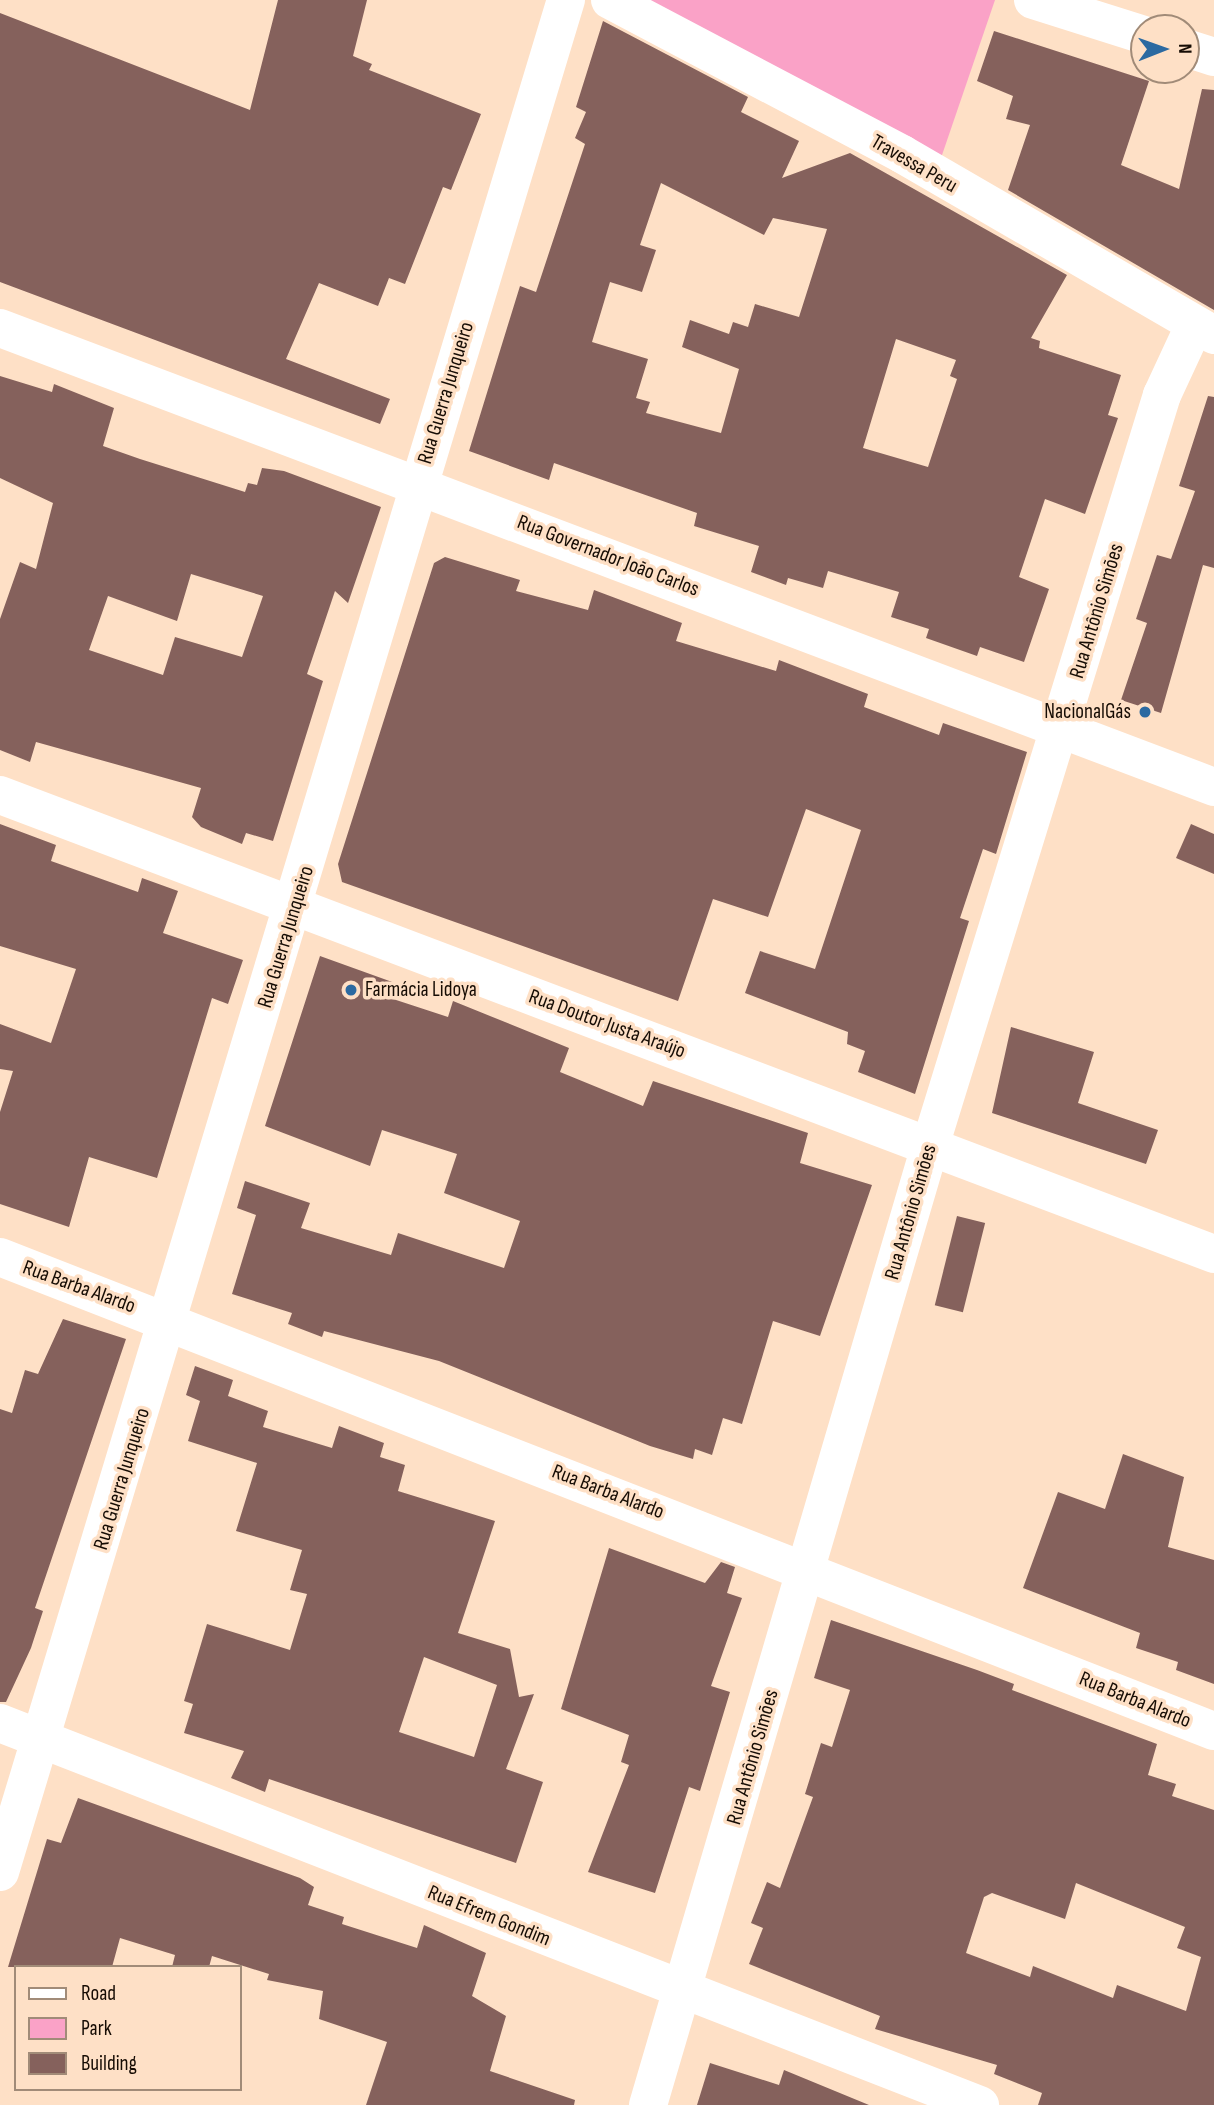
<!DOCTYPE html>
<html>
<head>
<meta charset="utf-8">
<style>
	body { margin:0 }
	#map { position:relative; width:1214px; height:2105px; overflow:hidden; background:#fee0c6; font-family:"Sofia Sans Condensed",sans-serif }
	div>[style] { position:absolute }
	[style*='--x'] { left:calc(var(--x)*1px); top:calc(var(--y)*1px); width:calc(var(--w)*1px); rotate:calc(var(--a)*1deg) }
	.green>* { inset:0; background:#faa2c7 }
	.building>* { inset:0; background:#85615c; transform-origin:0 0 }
	.minor>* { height:38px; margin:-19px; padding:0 19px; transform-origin:19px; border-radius:19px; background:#fff }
	.dots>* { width:19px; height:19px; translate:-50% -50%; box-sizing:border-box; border:4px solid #fee0c6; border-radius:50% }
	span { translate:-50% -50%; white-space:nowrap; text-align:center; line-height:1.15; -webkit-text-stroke:7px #fee0c6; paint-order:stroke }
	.street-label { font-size:21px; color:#160c04 }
	.poi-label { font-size:21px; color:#160c04 }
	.right { translate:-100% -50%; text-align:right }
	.left { translate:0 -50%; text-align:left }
	.legend { position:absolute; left:14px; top:1965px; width:228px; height:126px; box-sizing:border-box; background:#fee0c6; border:2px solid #a18b78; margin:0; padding:9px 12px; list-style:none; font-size:21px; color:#160c04 }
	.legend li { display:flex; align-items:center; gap:14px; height:35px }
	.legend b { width:35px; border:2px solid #a18b78 }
	.north { position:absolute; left:1130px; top:14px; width:70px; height:70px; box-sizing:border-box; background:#fee0c6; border:2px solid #a18b78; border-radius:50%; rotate:89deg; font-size:19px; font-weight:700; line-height:28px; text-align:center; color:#160c04 }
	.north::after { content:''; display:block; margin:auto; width:24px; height:32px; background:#2c6aa1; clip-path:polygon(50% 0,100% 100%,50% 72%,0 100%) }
</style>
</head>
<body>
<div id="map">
	<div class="green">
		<div style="clip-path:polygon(641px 0,995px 0,941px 158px)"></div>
	</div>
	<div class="building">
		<div style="clip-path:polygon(278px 0,367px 0,353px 56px,372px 64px,369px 70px,481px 114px,451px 190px,443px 187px,405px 284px,389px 278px,378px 306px,319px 283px,286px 359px,390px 399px,380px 424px,0 282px,0 13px,250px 110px)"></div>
		<div style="clip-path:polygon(evenodd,603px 21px,748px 97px,741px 112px,799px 141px,782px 178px,850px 153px,1067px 275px,1031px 338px,1040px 341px,1039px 348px,1121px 375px,1108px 415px,1118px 418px,1085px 514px,1045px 499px,1019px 577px,1049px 589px,1024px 662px,980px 647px,977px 656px,926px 638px,929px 629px,891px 617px,899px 592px,828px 571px,823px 588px,788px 578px,786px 585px,751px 572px,759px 546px,694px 526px,697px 513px,554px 463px,549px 480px,469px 451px,520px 286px,536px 292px,585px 144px,575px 138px,586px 112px,576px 107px,603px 21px,661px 183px,764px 235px,773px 218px,827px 229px,799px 317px,755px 304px,748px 327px,733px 322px,729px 334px,690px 320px,682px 347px,739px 369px,721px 433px,646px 413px,650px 402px,636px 398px,648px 359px,592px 342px,610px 282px,642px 292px,656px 250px,640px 245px,661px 183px,603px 21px,896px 339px,956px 360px,950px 376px,957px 379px,928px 467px,863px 448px,896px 339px)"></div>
		<div style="clip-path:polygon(994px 31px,1149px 81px,1121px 165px,1179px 189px,1202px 89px,1214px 90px,1214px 310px,1008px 190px,1030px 125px,1006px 119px,1013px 96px,977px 81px)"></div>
		<div style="clip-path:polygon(evenodd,0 376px,52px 392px,54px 384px,114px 408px,103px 446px,140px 459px,245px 492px,248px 483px,257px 485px,262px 468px,284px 471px,381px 507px,348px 603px,335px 591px,307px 674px,323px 681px,273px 841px,246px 833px,242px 844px,201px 827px,192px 817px,201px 788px,36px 742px,30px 762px,0 750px,0 619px,20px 562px,36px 569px,53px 503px,0 478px,0 376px,191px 574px,263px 596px,242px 657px,175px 637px,163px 675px,89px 650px,108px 596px,177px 621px,191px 574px)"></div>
		<div style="clip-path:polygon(1208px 396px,1214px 397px,1214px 568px,1203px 565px,1161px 713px,1121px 700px,1147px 623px,1136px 619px,1157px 555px,1171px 559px,1195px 491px,1179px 486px)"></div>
		<div style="clip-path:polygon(445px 557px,520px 580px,516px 591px,588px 610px,594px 590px,682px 623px,676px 641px,776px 671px,779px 660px,868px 694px,864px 707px,939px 735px,943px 723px,1027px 752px,996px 854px,983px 849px,960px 918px,969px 921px,915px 1094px,858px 1072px,865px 1051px,847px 1044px,848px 1032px,745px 993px,760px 951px,815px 969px,861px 830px,806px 809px,768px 917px,713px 899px,678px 1001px,342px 882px,338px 864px,434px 563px)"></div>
		<div style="clip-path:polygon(0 824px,56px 845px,51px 861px,138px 892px,142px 878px,178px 891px,163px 933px,243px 960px,228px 1004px,212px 998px,157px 1178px,89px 1157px,69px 1227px,0 1204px,0 1112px,13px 1071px,0 1069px,0 1024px,51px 1043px,76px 969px,0 946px)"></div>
		<div style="clip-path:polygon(1191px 824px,1214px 834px,1214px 874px,1176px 858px)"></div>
		<div style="clip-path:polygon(320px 956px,395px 983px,390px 998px,448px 1017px,453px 1001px,569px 1048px,560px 1072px,643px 1106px,653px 1081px,808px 1133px,800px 1163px,872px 1185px,820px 1336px,773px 1321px,742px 1424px,723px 1418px,712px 1455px,695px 1449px,693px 1459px,650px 1446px,439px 1361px,324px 1331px,322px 1337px,288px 1324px,292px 1313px,232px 1294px,256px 1215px,237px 1208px,245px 1181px,310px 1203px,301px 1228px,391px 1255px,398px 1233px,504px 1268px,520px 1221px,444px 1193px,457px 1154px,382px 1130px,370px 1166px,265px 1126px)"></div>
		<div style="clip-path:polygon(1011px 1027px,1094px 1052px,1078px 1103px,1158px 1130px,1146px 1164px,992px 1113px)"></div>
		<div style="left:957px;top:1216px;width:29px;height:92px;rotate:14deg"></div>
		<div style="clip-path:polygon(63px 1319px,126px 1339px,35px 1608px,43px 1611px,31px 1648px,6px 1702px,0 1702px,0 1409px,12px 1413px,25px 1370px,38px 1374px)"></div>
		<div style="clip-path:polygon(evenodd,195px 1366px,233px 1380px,228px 1396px,268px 1411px,263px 1427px,332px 1448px,339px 1426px,384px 1443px,380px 1457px,405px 1465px,398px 1491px,495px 1521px,458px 1633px,510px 1649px,519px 1697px,534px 1694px,506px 1769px,543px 1782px,516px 1863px,269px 1779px,265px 1792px,231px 1778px,244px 1751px,184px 1733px,193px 1704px,184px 1701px,207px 1624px,290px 1650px,307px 1594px,290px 1590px,302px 1550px,236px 1531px,257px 1463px,188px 1441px,200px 1401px,186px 1395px,195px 1366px,424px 1657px,497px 1685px,474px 1757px,399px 1732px,424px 1657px)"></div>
		<div style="clip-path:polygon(1123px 1454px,1184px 1477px,1168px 1547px,1214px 1560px,1214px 1684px,1176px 1670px,1178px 1662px,1136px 1648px,1140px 1633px,1023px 1588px,1058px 1492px,1105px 1509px)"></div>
		<div style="clip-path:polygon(609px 1548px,705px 1583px,721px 1562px,735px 1567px,727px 1593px,742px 1598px,711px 1686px,730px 1692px,700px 1791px,689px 1787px,655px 1893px,588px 1872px,629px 1765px,621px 1762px,629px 1735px,561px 1709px)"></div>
		<div style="clip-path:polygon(evenodd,831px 1620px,977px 1670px,1014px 1684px,1012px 1690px,1157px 1744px,1148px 1775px,1176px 1784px,1172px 1796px,1214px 1810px,1214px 2105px,1038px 2105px,1042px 2093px,994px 2074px,997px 2065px,875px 2029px,880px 2016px,749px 1964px,763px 1928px,751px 1923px,767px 1882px,780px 1888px,813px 1797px,805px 1794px,821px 1743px,832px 1747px,850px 1690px,814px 1678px,831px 1620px,1076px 1883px,1185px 1927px,1177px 1948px,1201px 1957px,1186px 2011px,1117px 1985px,1113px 1998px,1033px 1966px,1030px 1977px,966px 1953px,984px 1897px,992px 1893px,1065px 1919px,1076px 1883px)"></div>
		<div style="clip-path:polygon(78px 1798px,300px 1878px,314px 1887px,308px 1905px,344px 1917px,342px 1924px,417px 1948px,424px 1925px,486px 1953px,472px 1996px,506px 2016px,490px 2071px,575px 2100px,574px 2105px,366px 2105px,387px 2042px,319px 2019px,323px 1991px,267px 1980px,269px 1974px,212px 1956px,209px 1967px,172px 1967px,175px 1955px,120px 1938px,112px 1967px,8px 1967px,47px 1839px,61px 1843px)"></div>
		<div style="clip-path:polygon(710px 2063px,779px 2085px,784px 2070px,869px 2105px,697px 2105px)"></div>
	</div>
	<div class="minor">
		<div style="--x:610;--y:0;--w:330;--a:27.8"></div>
		<div style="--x:902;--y:154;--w:361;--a:30.1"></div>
		<div style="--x:1033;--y:0;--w:116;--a:17.5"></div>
		<div style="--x:1186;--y:48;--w:29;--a:18"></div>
		<div style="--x:0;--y:328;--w:1298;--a:20.71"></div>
		<div style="--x:0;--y:795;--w:1298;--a:20.71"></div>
		<div style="--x:0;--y:1257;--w:1303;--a:21.33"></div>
		<div style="--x:0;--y:1723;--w:1052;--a:21.3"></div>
		<div style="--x:0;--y:1872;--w:1956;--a:-73.18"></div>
		<div style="--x:648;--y:2105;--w:1003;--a:-73.61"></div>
		<div style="--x:931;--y:1143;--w:783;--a:-72.84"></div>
		<div style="--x:1162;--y:395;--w:76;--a:-65.1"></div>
	</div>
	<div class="dots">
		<div style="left:1145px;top:712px;background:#2c6aa1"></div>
		<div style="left:351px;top:990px;background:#2c6aa1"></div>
	</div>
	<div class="street-label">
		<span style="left:914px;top:164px;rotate:30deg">Travessa Peru</span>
		<span style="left:446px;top:393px;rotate:-73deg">Rua Guerra Junqueiro</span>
		<span style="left:608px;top:556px;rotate:21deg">Rua Governador João Carlos</span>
		<span style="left:1097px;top:611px;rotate:-73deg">Rua Antônio Simões</span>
		<span style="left:286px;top:937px;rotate:-73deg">Rua Guerra Junqueiro</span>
		<span style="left:607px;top:1024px;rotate:20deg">Rua Doutor Justa Araújo</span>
		<span style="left:911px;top:1212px;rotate:-74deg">Rua Antônio Simões</span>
		<span style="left:79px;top:1287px;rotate:20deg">Rua Barba Alardo</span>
		<span style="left:122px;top:1479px;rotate:-73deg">Rua Guerra Junqueiro</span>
		<span style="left:608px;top:1492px;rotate:21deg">Rua Barba Alardo</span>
		<span style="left:1135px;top:1700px;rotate:22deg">Rua Barba Alardo</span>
		<span style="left:753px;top:1757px;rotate:-74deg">Rua Antônio Simões</span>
		<span style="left:489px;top:1916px;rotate:22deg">Rua Efrem Gondim</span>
	</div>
	<div class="poi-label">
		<span class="right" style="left:1131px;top:712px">NacionalGás</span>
		<span class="left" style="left:365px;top:990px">Farmácia Lidoya</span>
	</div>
	<ul class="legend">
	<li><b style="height:9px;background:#fff"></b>Road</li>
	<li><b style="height:19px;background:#faa2c7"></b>Park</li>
	<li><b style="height:19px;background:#85615c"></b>Building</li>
	</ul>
	<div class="north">N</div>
</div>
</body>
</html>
